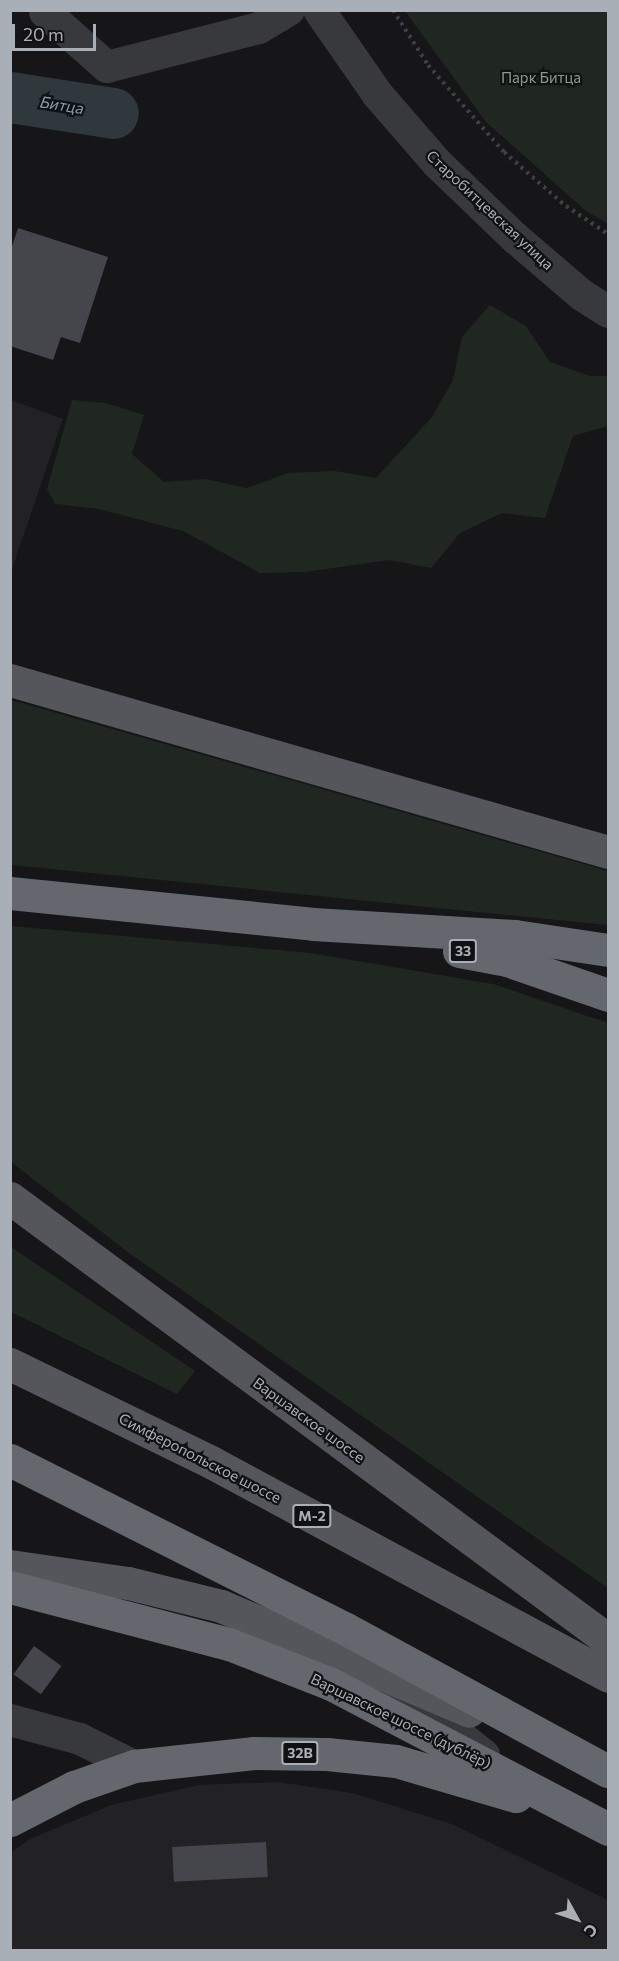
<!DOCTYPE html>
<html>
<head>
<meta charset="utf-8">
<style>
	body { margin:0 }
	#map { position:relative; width:619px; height:1961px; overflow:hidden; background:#161618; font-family:Commissioner,sans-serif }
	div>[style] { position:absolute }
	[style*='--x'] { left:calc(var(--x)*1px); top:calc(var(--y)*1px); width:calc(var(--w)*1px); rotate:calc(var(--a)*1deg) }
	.built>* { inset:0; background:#222225 }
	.green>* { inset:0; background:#202721 }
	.river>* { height:51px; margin:-25.5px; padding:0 25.5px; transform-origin:25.5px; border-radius:25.5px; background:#2f383d }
	.building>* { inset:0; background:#45464b; transform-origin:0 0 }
	.path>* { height:4px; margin-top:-2px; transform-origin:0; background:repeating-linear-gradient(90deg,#3d4043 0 3px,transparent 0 7.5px) }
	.minor>* { height:32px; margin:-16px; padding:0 16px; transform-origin:16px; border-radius:16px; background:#37393c }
	.major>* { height:33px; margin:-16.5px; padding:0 16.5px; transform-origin:16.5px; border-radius:16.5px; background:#54565b }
	.highway>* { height:33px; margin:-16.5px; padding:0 16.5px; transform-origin:16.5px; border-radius:16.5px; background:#64676d }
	span { translate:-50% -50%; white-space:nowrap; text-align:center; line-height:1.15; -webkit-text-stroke:4.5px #111113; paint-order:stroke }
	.shield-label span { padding:2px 4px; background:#111113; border:2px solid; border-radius:4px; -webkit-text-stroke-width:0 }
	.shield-label { font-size:14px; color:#a9afb7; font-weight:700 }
	.park-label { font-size:15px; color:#83a082 }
	.street-label { font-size:15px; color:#a9afb7 }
	.water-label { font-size:16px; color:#839faf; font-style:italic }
	.frame { position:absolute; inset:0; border:12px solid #a9afb7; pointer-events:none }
	.north { position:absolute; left:547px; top:1889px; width:60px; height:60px; -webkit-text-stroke:4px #111113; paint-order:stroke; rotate:130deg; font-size:16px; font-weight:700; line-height:24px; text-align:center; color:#a9afb7 }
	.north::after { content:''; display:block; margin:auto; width:21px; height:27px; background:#a9afb7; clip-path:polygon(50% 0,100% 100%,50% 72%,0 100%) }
	.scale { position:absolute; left:12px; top:24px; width:84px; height:27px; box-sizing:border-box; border:3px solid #a9afb7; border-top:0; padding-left:8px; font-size:18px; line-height:21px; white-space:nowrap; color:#a9afb7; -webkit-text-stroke:4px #111113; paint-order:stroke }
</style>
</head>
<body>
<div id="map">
	<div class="built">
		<div style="clip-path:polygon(11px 400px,63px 419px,11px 572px,10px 400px)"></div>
		<div style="clip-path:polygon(279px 1782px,352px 1793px,452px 1824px,608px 1900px,608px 1950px,11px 1950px,10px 1853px,30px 1839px,111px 1805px,199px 1785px)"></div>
	</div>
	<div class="green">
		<div style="clip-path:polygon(405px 11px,608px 11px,608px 224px,585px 210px,486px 122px)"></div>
		<div style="clip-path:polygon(490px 305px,526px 326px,550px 362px,590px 376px,608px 376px,608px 426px,573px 436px,545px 518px,502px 513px,460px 533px,431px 568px,389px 560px,305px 572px,260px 573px,183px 531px,99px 509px,55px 504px,47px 489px,72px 400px,105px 403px,144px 415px,132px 454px,164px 482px,205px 479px,247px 488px,288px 473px,335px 471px,376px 478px,432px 417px,453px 380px,462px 337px)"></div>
		<div style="clip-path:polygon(11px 700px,608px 871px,608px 925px,11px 865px)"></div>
		<div style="clip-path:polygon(11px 926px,310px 953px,493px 984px,608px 1023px,608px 1588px,129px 1253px,11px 1162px)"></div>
		<div style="clip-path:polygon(10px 1247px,11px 1247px,195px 1371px,177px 1394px,11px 1312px)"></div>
	</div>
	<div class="river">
		<div style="--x:10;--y:97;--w:104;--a:8.8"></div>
	</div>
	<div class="building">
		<div style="clip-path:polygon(18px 228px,108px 257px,80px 343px,61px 337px,53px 360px,10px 346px,10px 252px)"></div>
		<div style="left:34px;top:1646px;width:34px;height:35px;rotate:36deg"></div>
		<div style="left:266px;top:1842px;width:35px;height:94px;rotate:87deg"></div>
	</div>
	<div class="path">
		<div style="--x:393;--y:10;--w:65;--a:57.5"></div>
		<div style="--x:428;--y:65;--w:116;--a:48.9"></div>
		<div style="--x:504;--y:152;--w:82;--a:41.1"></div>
		<div style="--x:566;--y:206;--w:50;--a:33.7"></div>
	</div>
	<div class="minor">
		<div style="--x:319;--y:10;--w:103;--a:55.2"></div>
		<div style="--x:378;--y:95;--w:91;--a:49"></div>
		<div style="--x:438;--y:164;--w:105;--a:43.8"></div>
		<div style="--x:514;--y:237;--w:89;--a:40.5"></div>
		<div style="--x:582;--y:295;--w:31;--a:33"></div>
		<div style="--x:45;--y:12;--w:83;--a:41.6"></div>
		<div style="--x:107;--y:67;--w:157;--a:-14.4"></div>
		<div style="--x:259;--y:28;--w:35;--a:-31"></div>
		<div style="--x:399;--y:1687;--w:109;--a:38.7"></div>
		<div style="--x:10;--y:1720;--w:73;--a:15.2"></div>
		<div style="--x:80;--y:1739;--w:60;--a:26.6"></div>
	</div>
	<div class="major">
		<div style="--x:10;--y:680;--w:622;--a:16.05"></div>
		<div style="--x:10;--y:1198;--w:744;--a:36.47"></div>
		<div style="--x:10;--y:1364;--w:224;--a:26"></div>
		<div style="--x:211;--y:1462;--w:451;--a:28.3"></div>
		<div style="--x:10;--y:1566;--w:119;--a:8.2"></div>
		<div style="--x:128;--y:1583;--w:96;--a:13.9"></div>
		<div style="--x:221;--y:1606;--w:269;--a:22.9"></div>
	</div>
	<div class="highway">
		<div style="--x:10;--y:893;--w:305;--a:5.8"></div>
		<div style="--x:313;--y:924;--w:202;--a:3.4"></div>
		<div style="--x:515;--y:936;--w:94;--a:8.6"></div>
		<div style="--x:459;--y:951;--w:49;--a:10.6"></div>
		<div style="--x:507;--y:960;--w:107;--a:19.1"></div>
		<div style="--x:10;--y:1460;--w:376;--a:26.7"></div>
		<div style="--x:346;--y:1629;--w:298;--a:28.5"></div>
		<div style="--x:10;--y:1587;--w:226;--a:14.6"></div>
		<div style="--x:229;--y:1644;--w:110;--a:21.4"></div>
		<div style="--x:331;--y:1684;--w:313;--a:27.6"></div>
		<div style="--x:10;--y:1820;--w:72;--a:-27.3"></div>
		<div style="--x:74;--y:1787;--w:64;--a:-19.3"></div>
		<div style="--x:134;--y:1766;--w:121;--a:-6.2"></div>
		<div style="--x:254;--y:1753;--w:73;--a:0.8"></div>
		<div style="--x:327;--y:1754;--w:69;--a:5.8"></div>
		<div style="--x:396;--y:1761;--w:125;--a:16.3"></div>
	</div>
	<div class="shield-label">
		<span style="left:463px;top:951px">33</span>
		<span style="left:312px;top:1516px">М-2</span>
		<span style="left:300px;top:1753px">32B</span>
	</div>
	<div class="park-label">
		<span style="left:541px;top:78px">Парк Битца</span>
	</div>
	<div class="street-label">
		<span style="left:490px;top:210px;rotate:43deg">Старобитцевская улица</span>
		<span style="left:309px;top:1420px;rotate:36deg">Варшавское шоссе</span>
		<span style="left:200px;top:1458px;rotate:27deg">Симферопольское шоссе</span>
		<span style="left:401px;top:1721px;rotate:26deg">Варшавское шоссе (дублёр)</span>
	</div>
	<div class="water-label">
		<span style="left:62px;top:105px;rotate:9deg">Битца</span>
	</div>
	<div class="frame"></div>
	<div class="north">С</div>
	<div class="scale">20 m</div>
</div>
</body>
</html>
